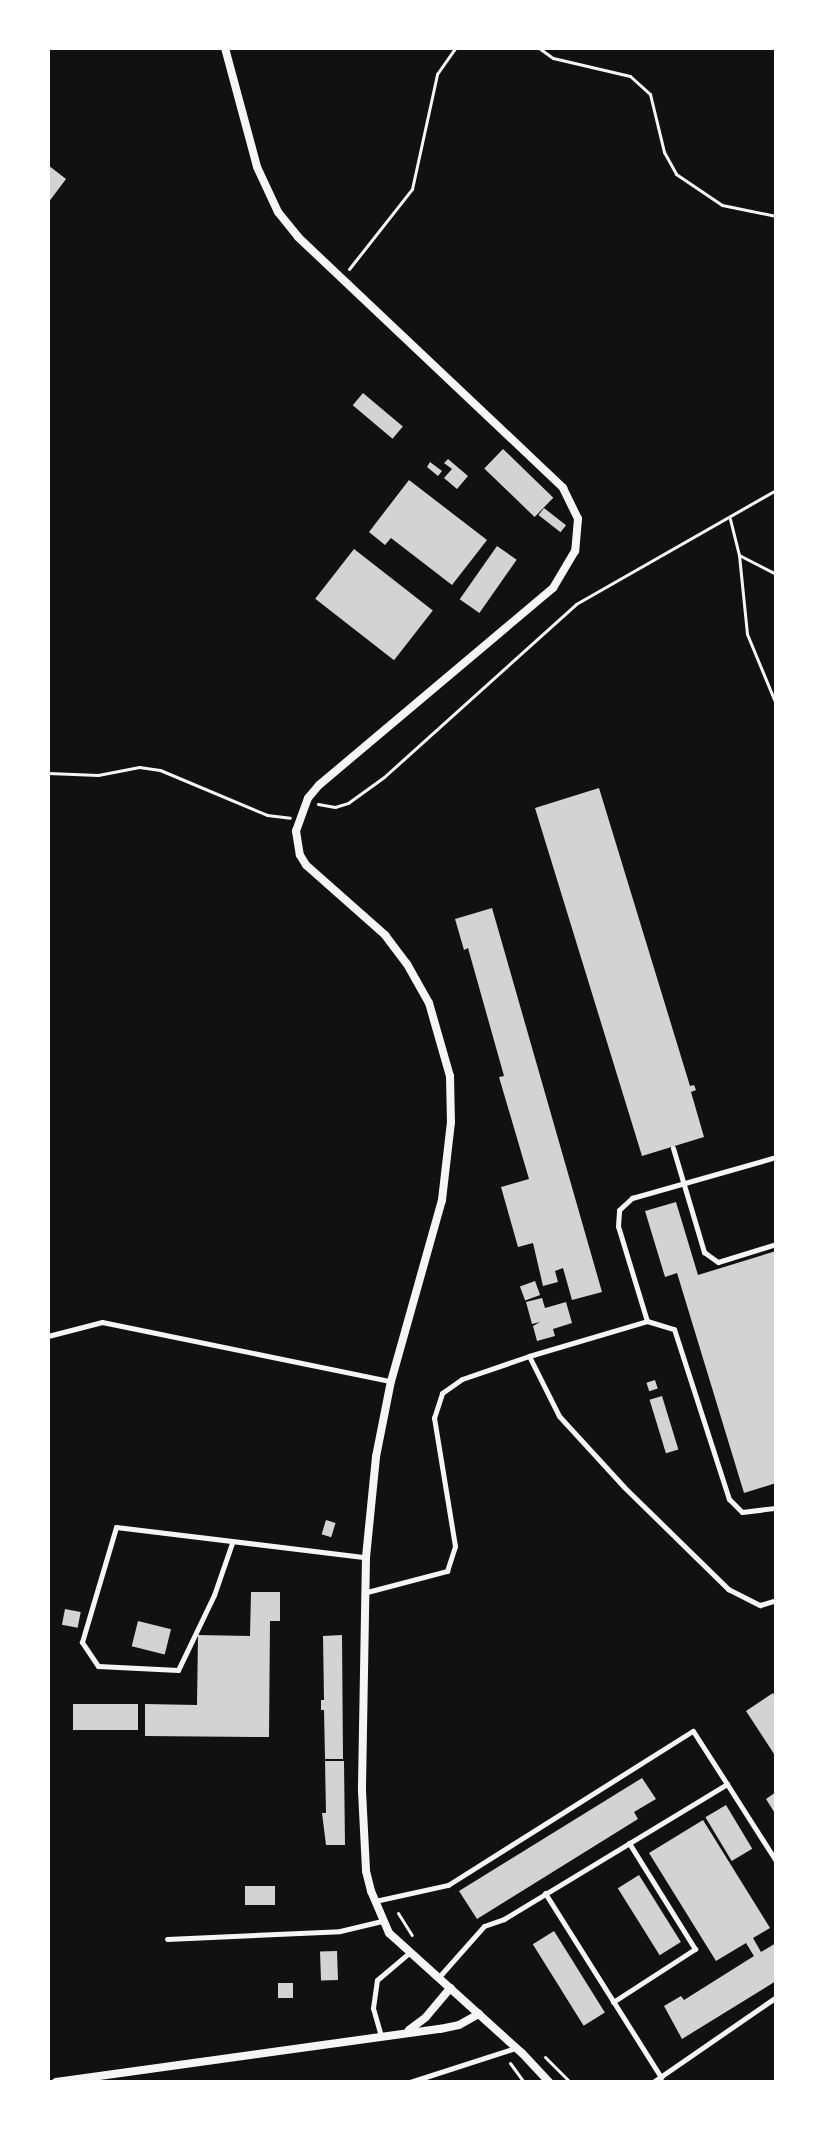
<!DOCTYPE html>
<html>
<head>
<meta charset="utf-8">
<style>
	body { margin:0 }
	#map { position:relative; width:824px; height:2130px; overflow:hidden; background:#111; font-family:Rubik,sans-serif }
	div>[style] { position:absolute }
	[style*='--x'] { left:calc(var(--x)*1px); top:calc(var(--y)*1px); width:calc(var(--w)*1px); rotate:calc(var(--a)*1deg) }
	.building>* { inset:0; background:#d3d3d3; transform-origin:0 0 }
	.path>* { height:3px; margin:-1.5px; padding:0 1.5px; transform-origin:1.5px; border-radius:1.5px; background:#f5f5f5 }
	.service>* { height:5px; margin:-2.5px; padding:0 2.5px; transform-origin:2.5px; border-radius:2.5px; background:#f5f5f5 }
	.minor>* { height:8px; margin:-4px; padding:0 4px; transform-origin:4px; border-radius:4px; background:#f5f5f5 }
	span { translate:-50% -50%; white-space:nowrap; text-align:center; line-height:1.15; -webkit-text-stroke:6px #fff; paint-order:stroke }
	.frame { position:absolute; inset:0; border:50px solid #fff; pointer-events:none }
</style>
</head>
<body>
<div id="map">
	<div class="building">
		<div style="clip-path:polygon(48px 165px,66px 179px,48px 203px)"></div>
		<div style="left:363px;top:393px;width:52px;height:16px;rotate:40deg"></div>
		<div style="left:503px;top:449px;width:70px;height:27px;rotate:44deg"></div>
		<div style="clip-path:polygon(448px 459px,468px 476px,457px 489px,444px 478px,452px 469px,444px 463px)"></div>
		<div style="clip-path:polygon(430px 462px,442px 471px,438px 476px,427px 467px)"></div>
		<div style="clip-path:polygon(409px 480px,487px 540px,452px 585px,391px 538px,385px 545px,369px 532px)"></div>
		<div style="left:544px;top:508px;width:28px;height:9px;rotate:38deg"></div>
		<div style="left:497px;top:546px;width:24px;height:65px;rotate:35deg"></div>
		<div style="left:354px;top:549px;width:100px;height:63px;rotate:38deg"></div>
		<div style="clip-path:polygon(599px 788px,690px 1086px,694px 1085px,696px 1090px,691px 1092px,704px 1137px,642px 1156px,535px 808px)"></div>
		<div style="clip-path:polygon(492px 908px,602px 1292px,572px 1300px,563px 1268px,555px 1271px,558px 1282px,543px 1286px,533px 1243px,518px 1247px,501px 1187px,529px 1179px,499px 1077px,504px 1076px,468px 948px,464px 950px,455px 919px)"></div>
		<div style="clip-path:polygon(676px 1202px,698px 1275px,776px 1251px,776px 1483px,744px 1493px,677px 1273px,665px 1277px,645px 1211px)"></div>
		<div style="left:535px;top:1281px;width:15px;height:16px;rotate:70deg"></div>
		<div style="clip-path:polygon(542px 1298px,545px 1308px,566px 1302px,572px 1323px,553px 1329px,555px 1336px,537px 1341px,533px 1326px,540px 1322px,532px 1324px,526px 1302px)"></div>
		<div style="left:655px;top:1380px;width:9px;height:9px;rotate:72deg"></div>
		<div style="left:662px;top:1396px;width:56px;height:13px;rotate:73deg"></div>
		<div style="left:326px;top:1520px;width:10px;height:15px;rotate:17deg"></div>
		<div style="clip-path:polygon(251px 1592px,280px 1592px,280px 1621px,270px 1621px,269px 1737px,145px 1736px,145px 1704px,197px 1705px,198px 1635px,250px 1636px)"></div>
		<div style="left:65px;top:1609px;width:16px;height:16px;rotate:11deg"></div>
		<div style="left:138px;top:1621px;width:34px;height:26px;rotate:14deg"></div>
		<div style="clip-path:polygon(342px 1635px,343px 1759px,325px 1759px,324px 1710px,321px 1710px,321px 1700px,324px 1700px,323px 1636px)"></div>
		<div style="clip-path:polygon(773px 1693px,776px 1698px,776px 1757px,746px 1711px)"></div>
		<div style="left:138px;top:1704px;width:26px;height:65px;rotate:90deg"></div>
		<div style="clip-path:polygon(325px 1761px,344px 1761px,345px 1845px,326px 1845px,322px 1813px,326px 1813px)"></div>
		<div style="clip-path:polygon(642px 1778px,656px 1799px,634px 1812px,638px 1819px,477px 1919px,459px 1891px)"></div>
		<div style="clip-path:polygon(776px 1792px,776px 1815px,766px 1799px)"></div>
		<div style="left:726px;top:1805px;width:51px;height:24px;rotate:59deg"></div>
		<div style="clip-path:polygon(703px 1820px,770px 1928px,753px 1938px,761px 1952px,776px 1943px,776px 1981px,682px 2039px,664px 2006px,681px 1996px,684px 2000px,754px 1956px,746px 1943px,716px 1961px,649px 1853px)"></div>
		<div style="left:639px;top:1875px;width:79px;height:25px;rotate:58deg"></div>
		<div style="left:275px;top:1886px;width:19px;height:30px;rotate:90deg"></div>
		<div style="left:554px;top:1931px;width:96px;height:25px;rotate:58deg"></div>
		<div style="left:337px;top:1951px;width:29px;height:17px;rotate:88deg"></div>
		<div style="left:278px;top:1983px;width:15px;height:15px"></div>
	</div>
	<div class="path">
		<div style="--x:539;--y:48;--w:17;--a:36"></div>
		<div style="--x:553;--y:58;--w:79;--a:13.2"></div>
		<div style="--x:630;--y:76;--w:27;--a:42"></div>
		<div style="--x:650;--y:94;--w:60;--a:76.4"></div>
		<div style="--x:664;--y:152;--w:25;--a:61"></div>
		<div style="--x:676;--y:174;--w:55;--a:34"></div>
		<div style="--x:722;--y:205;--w:55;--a:11.5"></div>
		<div style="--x:349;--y:269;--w:102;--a:-51.8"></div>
		<div style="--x:412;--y:189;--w:118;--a:-77.7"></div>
		<div style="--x:437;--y:74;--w:32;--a:-55"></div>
		<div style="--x:730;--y:519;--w:37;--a:76"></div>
		<div style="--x:739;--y:555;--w:79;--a:84.2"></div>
		<div style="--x:747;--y:634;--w:76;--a:67.5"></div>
		<div style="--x:739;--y:555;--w:42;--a:27.2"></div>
		<div style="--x:48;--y:773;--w:50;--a:2.3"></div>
		<div style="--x:98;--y:775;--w:42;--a:-11"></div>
		<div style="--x:139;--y:767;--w:21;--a:8"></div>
		<div style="--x:160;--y:770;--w:116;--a:22.8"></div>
		<div style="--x:267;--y:815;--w:23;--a:7"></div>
		<div style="--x:318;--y:804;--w:17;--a:10"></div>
		<div style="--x:335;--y:807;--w:14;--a:-17"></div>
		<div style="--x:348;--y:803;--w:44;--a:-35.8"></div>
		<div style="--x:384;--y:777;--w:258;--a:-42"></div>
		<div style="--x:576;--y:604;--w:230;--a:-29.7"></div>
		<div style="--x:398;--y:1913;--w:26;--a:58"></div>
		<div style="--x:545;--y:2057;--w:35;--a:45"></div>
		<div style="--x:510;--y:2063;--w:24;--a:54"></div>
	</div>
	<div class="service">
		<div style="--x:673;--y:1148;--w:109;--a:73.4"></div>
		<div style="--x:704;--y:1252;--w:17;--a:36"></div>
		<div style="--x:718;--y:1262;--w:61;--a:-17.2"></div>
		<div style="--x:647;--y:1321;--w:28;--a:17"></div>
		<div style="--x:674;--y:1329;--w:179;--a:72.1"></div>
		<div style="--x:729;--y:1499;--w:18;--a:45"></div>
		<div style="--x:742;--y:1512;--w:34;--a:-7"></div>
		<div style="--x:48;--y:1336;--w:56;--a:-14.5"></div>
		<div style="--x:102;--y:1322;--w:294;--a:11.6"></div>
		<div style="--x:529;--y:1356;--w:123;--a:-16.5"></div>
		<div style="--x:647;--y:1321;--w:99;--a:-107"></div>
		<div style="--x:618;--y:1226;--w:16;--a:-86"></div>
		<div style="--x:619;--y:1210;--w:18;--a:-43"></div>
		<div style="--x:632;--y:1198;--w:150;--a:-15.9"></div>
		<div style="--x:232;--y:1543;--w:55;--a:109.1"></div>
		<div style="--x:214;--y:1595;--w:83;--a:115.6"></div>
		<div style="--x:178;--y:1670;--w:80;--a:-177.1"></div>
		<div style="--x:98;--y:1666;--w:29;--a:-124"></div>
		<div style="--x:82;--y:1642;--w:120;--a:-73.5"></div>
		<div style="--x:116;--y:1527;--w:251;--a:6.9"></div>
		<div style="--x:367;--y:1592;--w:83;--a:-14.7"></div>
		<div style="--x:447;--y:1571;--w:26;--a:-72"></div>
		<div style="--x:455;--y:1546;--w:130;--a:-99.3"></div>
		<div style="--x:434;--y:1418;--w:26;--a:-72"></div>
		<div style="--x:442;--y:1393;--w:24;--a:-35"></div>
		<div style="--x:462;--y:1379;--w:71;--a:-18.9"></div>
		<div style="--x:529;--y:1356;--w:67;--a:63.4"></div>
		<div style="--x:559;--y:1416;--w:96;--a:47.5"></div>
		<div style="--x:624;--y:1487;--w:146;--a:44.4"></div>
		<div style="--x:728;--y:1589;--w:36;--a:27"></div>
		<div style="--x:760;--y:1605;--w:17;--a:-17"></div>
		<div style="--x:545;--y:1893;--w:218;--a:57.8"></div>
		<div style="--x:375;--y:1901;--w:75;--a:-12.4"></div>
		<div style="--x:448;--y:1885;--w:289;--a:-32.2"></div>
		<div style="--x:693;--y:1731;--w:63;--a:57.3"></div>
		<div style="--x:167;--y:1939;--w:173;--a:-2.6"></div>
		<div style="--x:340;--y:1931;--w:43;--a:-13.4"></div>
		<div style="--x:438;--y:1978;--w:69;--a:-48.5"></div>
		<div style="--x:484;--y:1926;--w:21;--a:-19"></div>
		<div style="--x:504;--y:1919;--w:261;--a:-31.2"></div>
		<div style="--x:727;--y:1784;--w:91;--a:57.5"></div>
		<div style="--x:613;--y:2002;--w:98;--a:-32.9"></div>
		<div style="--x:695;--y:1949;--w:125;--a:-121.9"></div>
		<div style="--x:381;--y:2036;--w:29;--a:-106"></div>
		<div style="--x:373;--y:2008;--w:28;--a:-82"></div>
		<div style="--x:377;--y:1980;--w:42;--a:-40.2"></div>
		<div style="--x:410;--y:2082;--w:110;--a:-17.9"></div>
		<div style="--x:653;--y:2082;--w:150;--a:-34.6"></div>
	</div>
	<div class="minor">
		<div style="--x:225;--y:48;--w:123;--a:74.9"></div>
		<div style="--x:257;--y:167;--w:50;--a:65"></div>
		<div style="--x:278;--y:212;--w:32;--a:51"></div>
		<div style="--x:298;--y:237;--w:365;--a:43.4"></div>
		<div style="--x:563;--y:488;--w:34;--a:64"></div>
		<div style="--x:578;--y:519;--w:32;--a:95"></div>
		<div style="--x:575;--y:551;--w:43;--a:120.7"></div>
		<div style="--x:553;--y:588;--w:306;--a:139.9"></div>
		<div style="--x:319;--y:785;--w:17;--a:130"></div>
		<div style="--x:308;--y:798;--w:35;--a:110"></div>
		<div style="--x:296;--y:831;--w:24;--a:81"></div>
		<div style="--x:300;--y:855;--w:12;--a:59"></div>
		<div style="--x:306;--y:865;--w:106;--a:41.5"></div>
		<div style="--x:385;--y:935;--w:36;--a:53"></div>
		<div style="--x:407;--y:964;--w:45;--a:60.6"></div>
		<div style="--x:429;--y:1003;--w:76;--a:74"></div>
		<div style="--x:450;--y:1076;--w:46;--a:88.8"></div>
		<div style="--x:451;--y:1122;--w:79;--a:96.6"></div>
		<div style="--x:442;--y:1200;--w:188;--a:105.7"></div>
		<div style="--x:391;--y:1381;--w:77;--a:101.2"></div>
		<div style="--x:376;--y:1457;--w:100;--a:95.7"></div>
		<div style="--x:366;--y:1557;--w:234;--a:91"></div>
		<div style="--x:362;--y:1791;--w:80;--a:87.1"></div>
		<div style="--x:366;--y:1871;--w:21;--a:76"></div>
		<div style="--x:371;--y:1891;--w:46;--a:66.8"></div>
		<div style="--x:389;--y:1933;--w:179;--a:42.1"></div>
		<div style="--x:522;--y:2053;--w:40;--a:47"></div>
		<div style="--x:409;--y:2030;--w:21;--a:-37"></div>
		<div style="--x:426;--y:2017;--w:38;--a:-50"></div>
		<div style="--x:56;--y:2082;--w:388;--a:-7.9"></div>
		<div style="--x:440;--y:2029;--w:19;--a:-12"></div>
		<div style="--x:459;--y:2025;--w:23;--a:-29"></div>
	</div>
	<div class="frame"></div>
</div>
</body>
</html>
